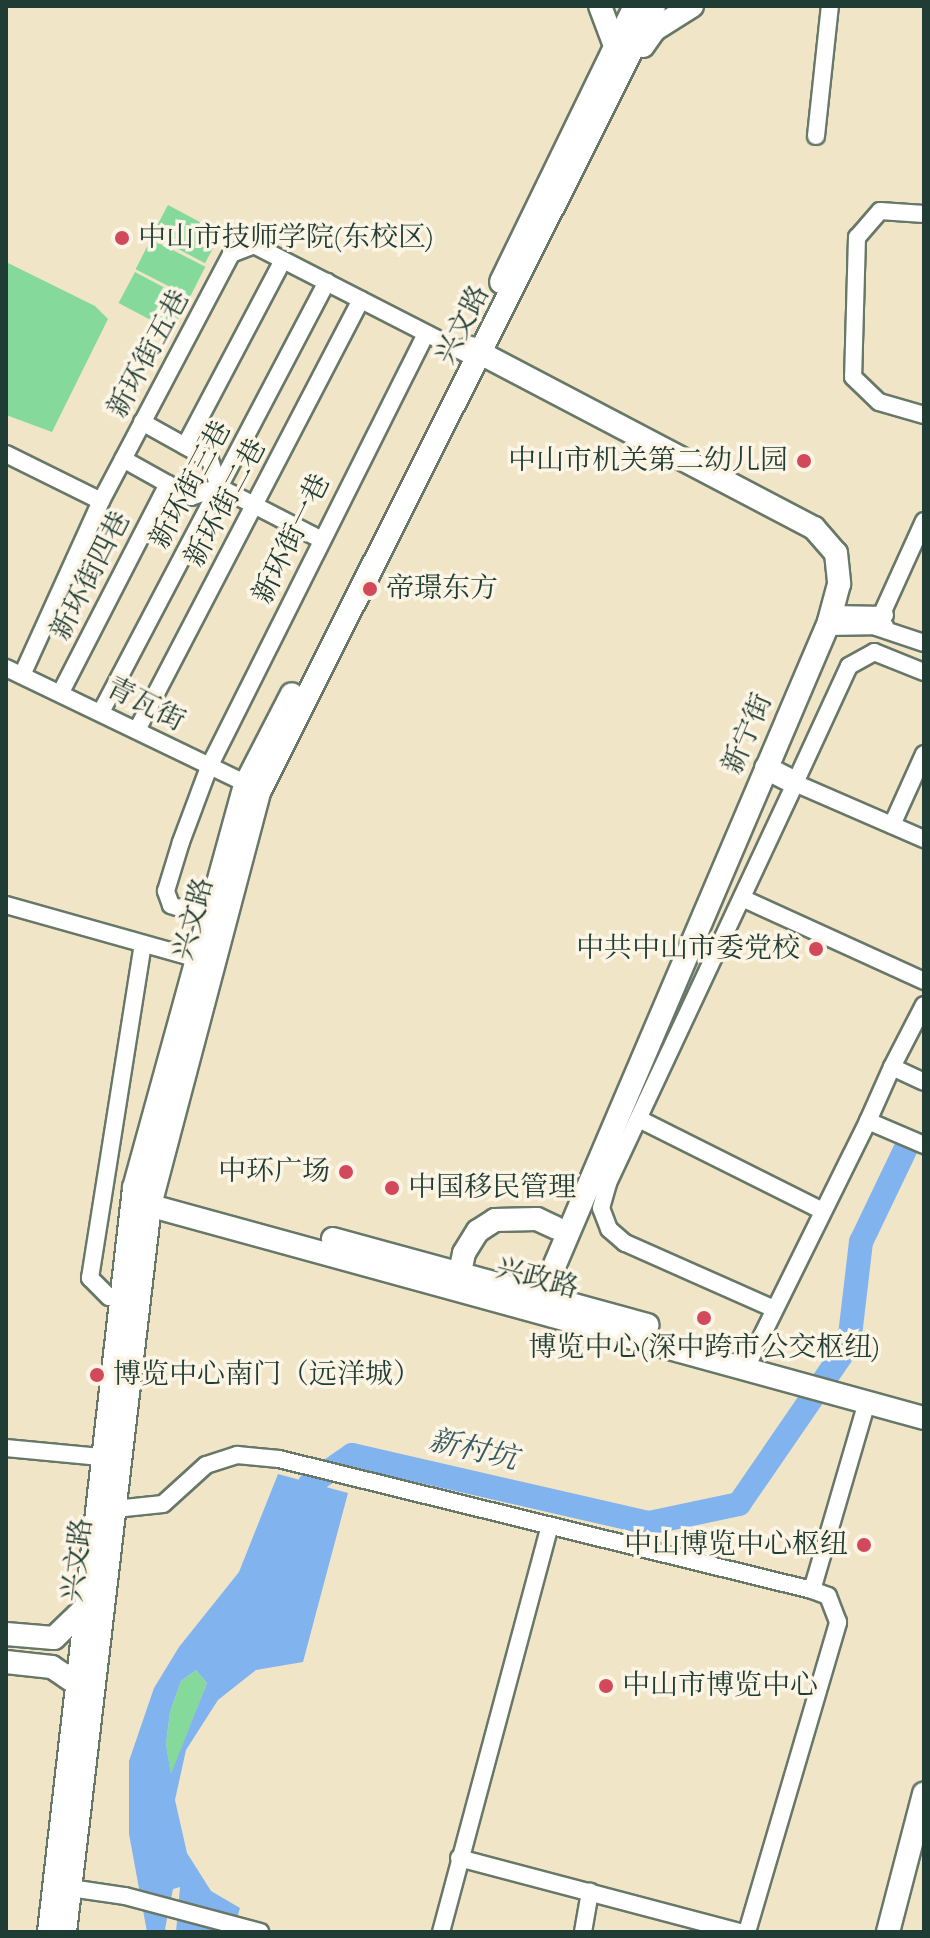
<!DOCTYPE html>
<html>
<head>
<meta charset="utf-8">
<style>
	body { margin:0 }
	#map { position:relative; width:930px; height:1938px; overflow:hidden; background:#f1e5c8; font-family:"IM FELL Double Pica","Noto Serif SC",serif }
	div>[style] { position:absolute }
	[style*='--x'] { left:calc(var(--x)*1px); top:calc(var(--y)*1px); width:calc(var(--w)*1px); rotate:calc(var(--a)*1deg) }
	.green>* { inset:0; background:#85d99b; transform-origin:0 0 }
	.water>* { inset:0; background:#81b3ee }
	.river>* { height:24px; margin:-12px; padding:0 12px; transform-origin:12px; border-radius:12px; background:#81b3ee }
	.roads { filter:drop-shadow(2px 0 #687868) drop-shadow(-2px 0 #687868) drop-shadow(0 2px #687868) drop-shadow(0 -2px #687868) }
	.street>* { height:16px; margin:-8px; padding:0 8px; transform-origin:8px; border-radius:8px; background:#fff }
	.secondary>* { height:22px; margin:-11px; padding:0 11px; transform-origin:11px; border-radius:11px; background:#fff }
	.dots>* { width:22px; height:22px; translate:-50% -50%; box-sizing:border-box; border:4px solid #fcf5e5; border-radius:50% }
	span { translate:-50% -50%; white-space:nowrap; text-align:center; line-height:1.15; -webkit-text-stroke:7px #fcf5e5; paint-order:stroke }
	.poi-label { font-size:28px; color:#1f3d34 }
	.left { translate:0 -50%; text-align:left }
	.right { translate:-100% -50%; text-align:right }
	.street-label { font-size:28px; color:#1f3d34 }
	.water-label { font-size:30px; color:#385a62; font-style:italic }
	.frame { position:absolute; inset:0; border:8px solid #1f3d34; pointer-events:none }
</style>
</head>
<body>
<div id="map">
	<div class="green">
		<div style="left:168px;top:205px;width:60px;height:34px;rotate:28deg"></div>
		<div style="left:151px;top:239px;width:61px;height:34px;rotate:27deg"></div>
		<div style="clip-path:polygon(6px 262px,95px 306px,108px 319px,52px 432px,6px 415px)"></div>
		<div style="left:135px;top:272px;width:60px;height:35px;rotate:28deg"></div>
		<div style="clip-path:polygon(196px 1670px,207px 1683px,171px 1776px,166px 1744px,170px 1712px,181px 1681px)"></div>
	</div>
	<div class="water">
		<div style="clip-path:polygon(evenodd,278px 1474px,348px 1493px,303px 1662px,256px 1670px,218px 1700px,186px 1750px,175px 1800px,187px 1853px,211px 1891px,240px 1908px,233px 1932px,176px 1932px,180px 1887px,173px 1889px,165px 1929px,170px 1932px,147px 1932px,129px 1834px,129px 1761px,154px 1688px,179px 1647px,239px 1572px,278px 1474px,196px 1670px,207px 1683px,171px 1774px,166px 1744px,170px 1712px,181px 1681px,196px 1670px)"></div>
	</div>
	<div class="river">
		<div style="--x:301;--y:1514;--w:31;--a:-73"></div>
		<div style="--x:310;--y:1484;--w:51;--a:-34.6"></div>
		<div style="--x:352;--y:1455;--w:305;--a:12.9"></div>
		<div style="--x:649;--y:1523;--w:92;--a:-11.9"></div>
		<div style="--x:739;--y:1504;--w:194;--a:-55.5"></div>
		<div style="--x:849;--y:1344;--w:103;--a:-83.3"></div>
		<div style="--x:861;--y:1242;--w:102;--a:-64.4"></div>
	</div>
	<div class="roads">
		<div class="street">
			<div style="--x:816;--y:136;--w:131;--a:-83.9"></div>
			<div style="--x:924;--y:214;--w:44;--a:-176.1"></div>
			<div style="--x:880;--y:211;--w:35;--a:131"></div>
			<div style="--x:857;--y:237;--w:140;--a:91.6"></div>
			<div style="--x:853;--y:377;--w:36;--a:44"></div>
			<div style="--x:879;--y:402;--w:47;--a:16.1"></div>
			<div style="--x:142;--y:422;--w:78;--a:29.2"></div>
			<div style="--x:210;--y:460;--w:28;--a:72"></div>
			<div style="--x:219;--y:487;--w:114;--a:27.2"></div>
			<div style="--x:185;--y:446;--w:210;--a:-62.2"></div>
			<div style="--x:6;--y:454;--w:106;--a:26.3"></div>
			<div style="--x:123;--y:459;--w:78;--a:29.2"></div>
			<div style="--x:191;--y:497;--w:30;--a:-20"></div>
			<div style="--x:924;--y:521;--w:116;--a:114.4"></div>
			<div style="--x:876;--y:627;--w:51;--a:18.4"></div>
			<div style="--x:831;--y:614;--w:54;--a:1.1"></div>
			<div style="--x:826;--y:627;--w:59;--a:-1"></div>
			<div style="--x:6;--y:668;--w:276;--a:25.7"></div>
			<div style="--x:23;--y:673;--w:189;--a:-65.6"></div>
			<div style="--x:101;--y:501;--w:279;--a:-62.2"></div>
			<div style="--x:231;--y:254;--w:25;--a:-21"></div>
			<div style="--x:254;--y:245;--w:239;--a:27.1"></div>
			<div style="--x:61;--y:692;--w:234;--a:-62.8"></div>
			<div style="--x:101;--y:712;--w:486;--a:-62.3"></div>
			<div style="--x:137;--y:730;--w:485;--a:-62.5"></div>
			<div style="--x:795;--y:783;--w:129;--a:-65.2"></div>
			<div style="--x:849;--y:666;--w:29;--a:-29"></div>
			<div style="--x:874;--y:652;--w:54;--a:21.8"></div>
			<div style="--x:892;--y:825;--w:78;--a:-65.7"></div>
			<div style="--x:742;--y:898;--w:200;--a:24.5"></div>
			<div style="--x:6;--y:905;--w:196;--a:15.7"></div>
			<div style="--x:207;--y:917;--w:38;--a:-162"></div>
			<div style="--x:171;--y:905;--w:15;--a:-110"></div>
			<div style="--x:166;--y:891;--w:51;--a:-73"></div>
			<div style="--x:181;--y:842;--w:80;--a:-69.5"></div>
			<div style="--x:209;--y:767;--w:483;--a:-63.4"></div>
			<div style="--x:924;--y:1005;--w:70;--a:117.3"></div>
			<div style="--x:892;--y:1067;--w:35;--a:25"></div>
			<div style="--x:639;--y:1119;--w:203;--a:26.6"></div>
			<div style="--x:868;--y:1121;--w:59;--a:-66"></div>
			<div style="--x:118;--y:1298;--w:9;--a:-174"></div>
			<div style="--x:109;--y:1297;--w:27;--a:-135"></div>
			<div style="--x:90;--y:1278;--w:338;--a:-81"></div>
			<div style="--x:772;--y:1308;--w:161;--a:-156.1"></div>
			<div style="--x:625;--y:1243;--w:21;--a:-139"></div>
			<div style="--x:609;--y:1229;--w:22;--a:-111"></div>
			<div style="--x:601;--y:1208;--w:26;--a:-74"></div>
			<div style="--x:608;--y:1183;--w:442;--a:-64.9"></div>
			<div style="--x:795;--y:783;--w:141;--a:23.5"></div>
			<div style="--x:746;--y:1368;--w:275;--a:-63.7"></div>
			<div style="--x:868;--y:1121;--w:61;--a:23.2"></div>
			<div style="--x:6;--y:1448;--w:95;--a:5.4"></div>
			<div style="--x:115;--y:1509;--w:48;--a:-5.9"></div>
			<div style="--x:163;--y:1504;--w:58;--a:-42.2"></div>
			<div style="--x:206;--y:1465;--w:33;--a:-18"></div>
			<div style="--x:237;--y:1455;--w:42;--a:5.4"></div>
			<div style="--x:279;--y:1459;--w:549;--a:13.81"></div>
			<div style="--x:459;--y:1858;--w:291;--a:14.8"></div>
			<div style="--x:70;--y:1888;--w:56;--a:8.3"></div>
			<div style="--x:125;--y:1896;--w:140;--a:14.9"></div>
			<div style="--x:441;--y:1932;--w:418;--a:-75"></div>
			<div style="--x:583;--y:1932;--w:41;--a:-80.1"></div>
			<div style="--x:747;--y:1932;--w:323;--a:-73.6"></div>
			<div style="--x:838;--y:1622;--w:28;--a:-111"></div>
			<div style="--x:828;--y:1596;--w:17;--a:-159"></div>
			<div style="--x:812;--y:1590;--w:196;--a:-73.7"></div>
		</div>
		<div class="secondary">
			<div style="--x:600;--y:6;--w:43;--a:69.4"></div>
			<div style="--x:643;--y:46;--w:19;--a:-55"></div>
			<div style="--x:654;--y:30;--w:45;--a:-32.3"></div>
			<div style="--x:501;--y:282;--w:307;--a:-64.1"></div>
			<div style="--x:471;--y:348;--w:387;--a:27.7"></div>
			<div style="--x:814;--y:528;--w:33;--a:49"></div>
			<div style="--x:836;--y:553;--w:31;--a:84"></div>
			<div style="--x:839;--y:584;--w:39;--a:105"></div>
			<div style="--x:829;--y:622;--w:747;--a:113.1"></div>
			<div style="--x:766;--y:768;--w:33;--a:27"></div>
			<div style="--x:137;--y:1202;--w:816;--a:15.35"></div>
			<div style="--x:333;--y:1239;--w:326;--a:15.3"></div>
			<div style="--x:460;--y:1272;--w:19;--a:-78"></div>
			<div style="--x:464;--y:1253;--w:26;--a:-58"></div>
			<div style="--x:478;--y:1231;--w:20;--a:-33"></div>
			<div style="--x:495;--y:1220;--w:42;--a:-1.4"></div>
			<div style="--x:537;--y:1219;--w:21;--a:25"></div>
			<div style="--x:6;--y:1634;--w:48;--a:4.8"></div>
			<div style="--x:54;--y:1638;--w:43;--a:-44.1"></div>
			<div style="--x:6;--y:1662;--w:46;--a:6.2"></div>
			<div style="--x:52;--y:1667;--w:30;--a:34"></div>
			<div style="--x:49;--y:1932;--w:749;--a:-83.48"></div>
			<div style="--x:134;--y:1188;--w:418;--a:-74.6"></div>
			<div style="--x:245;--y:785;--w:102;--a:-62.7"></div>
			<div style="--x:65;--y:1932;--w:732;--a:-83.33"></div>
			<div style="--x:150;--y:1205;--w:429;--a:-75.2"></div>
			<div style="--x:260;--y:790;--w:877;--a:-63.32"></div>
			<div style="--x:888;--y:1932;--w:143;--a:-75.4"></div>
		</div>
	</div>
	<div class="dots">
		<div style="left:122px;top:238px;background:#d1495b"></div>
		<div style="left:804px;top:461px;background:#d1495b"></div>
		<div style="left:370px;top:589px;background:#d1495b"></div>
		<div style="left:816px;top:949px;background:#d1495b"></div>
		<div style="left:346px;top:1172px;background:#d1495b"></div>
		<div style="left:392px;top:1188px;background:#d1495b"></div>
		<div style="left:704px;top:1318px;background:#d1495b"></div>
		<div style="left:97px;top:1375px;background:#d1495b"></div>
		<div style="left:864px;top:1545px;background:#d1495b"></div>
		<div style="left:606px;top:1686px;background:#d1495b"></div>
	</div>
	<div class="poi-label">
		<span class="left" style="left:138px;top:238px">中山市技师学院(东校区)</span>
		<span class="right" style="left:788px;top:461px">中山市机关第二幼儿园</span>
		<span class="left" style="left:386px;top:589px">帝璟东方</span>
		<span class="right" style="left:800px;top:949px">中共中山市委党校</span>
		<span class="right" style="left:330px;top:1172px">中环广场</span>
		<span class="left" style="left:408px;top:1188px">中国移民管理</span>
		<span style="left:704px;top:1348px">博览中心(深中跨市公交枢纽)</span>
		<span class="left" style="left:113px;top:1375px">博览中心南门（远洋城）</span>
		<span class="right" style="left:848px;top:1545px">中山博览中心枢纽</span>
		<span class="left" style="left:622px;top:1686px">中山市博览中心</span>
	</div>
	<div class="street-label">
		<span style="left:463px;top:325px;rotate:-63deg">兴文路</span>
		<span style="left:149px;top:354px;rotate:-62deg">新环街五巷</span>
		<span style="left:191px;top:485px;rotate:-62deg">新环街三巷</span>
		<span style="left:226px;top:503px;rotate:-62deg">新环街二巷</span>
		<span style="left:292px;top:539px;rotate:-64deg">新环街一巷</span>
		<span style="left:91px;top:576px;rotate:-63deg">新环街四巷</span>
		<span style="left:145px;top:705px;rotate:27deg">青瓦街</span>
		<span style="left:748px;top:734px;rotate:-67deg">新宁街</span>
		<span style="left:194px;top:919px;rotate:-75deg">兴文路</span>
		<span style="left:537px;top:1279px;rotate:15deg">兴政路</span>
		<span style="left:78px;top:1560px;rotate:-83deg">兴文路</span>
	</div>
	<div class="water-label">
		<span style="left:473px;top:1450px;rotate:13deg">新村坑</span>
	</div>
	<div class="frame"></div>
</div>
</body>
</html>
